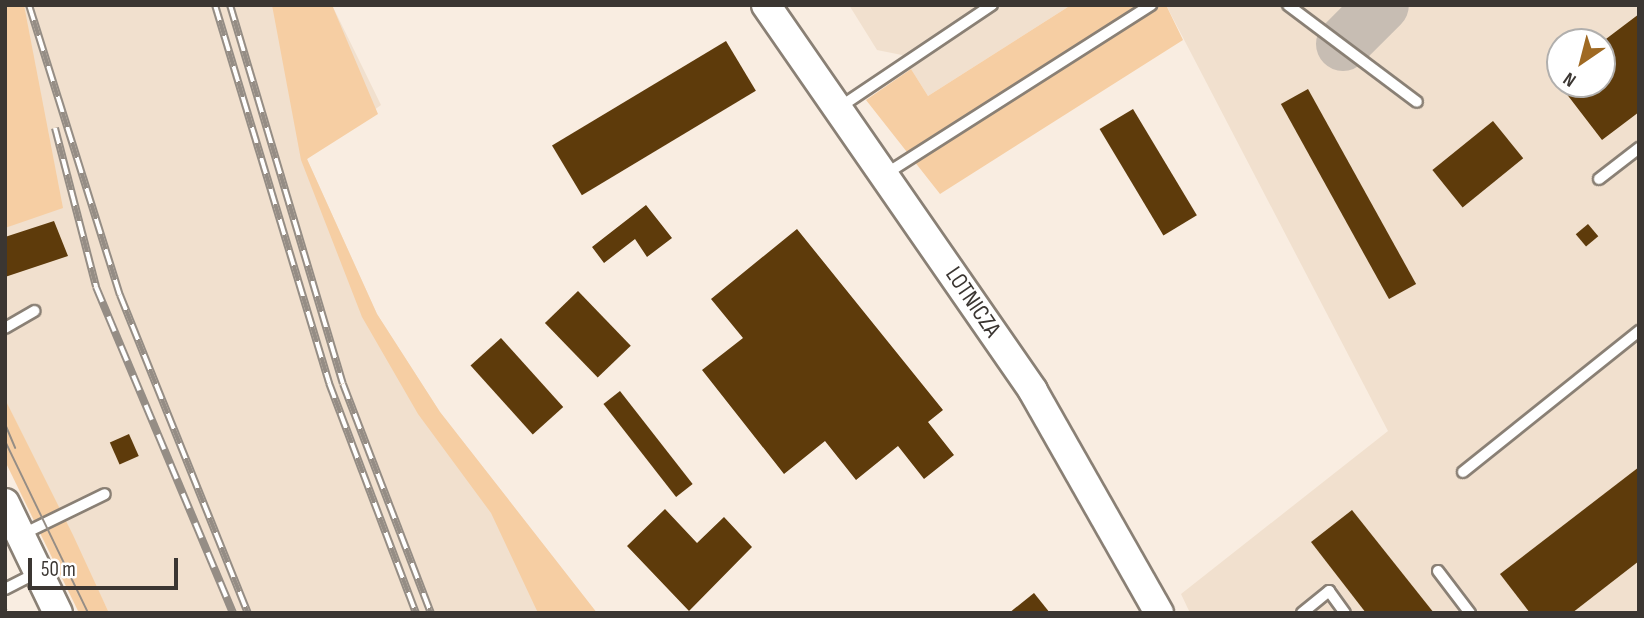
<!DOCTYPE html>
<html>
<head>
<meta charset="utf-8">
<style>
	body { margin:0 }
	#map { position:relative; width:1644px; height:618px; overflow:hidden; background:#f9ede1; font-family:"Sofia Sans Condensed",sans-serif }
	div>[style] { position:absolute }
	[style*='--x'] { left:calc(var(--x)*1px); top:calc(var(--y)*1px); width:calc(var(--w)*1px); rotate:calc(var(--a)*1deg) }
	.built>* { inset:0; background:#f1e0ce }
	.green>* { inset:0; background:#f6cea3 }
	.taxiway>* { height:54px; margin:-27px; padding:0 27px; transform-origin:27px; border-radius:27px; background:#c7bdb3 }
	.building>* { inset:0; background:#5e3b0b; transform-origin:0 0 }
	.path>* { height:3.5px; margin-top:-1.75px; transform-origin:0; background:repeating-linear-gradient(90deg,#a19890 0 2px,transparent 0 7px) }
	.roads { filter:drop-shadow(2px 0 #8a8075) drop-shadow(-2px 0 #8a8075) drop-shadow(0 2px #8a8075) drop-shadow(0 -2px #8a8075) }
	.lane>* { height:10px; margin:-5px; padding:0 5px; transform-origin:5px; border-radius:5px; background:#fff }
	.secondary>* { height:28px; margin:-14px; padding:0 14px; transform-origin:14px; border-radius:14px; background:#fff }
	.tram>* { height:2px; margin:-1px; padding:0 1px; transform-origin:1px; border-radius:1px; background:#958d85 }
	.rail>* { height:8px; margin-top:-4px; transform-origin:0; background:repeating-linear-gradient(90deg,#fff 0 16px,#958d85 0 32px); box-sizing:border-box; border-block:2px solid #958d85 }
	span { translate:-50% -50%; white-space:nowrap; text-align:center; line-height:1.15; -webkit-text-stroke:7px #fff; paint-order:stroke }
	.street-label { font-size:24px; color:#3b3632 }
	.frame { position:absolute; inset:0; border:7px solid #3b3632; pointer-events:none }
	.north { position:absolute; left:1546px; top:28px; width:70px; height:70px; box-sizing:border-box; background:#fff; border:2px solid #b1afad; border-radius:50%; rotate:215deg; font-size:19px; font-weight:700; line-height:28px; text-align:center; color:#3b3632 }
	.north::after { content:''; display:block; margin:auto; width:24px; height:32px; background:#9f6922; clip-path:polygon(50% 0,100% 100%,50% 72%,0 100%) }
	.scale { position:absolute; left:28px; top:558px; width:150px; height:32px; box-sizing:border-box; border:4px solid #3b3632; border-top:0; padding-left:9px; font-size:21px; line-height:24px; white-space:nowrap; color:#3b3632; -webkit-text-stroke:5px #fff; paint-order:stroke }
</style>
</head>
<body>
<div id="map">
	<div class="built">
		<div style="clip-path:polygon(5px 5px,332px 5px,381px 105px,307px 159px,377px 314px,440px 412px,597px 613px,109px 613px,5px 399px,5px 228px,12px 225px)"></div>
		<div style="clip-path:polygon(849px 5px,1071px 5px,928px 96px,902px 55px,877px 50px)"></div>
		<div style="clip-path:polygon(evenodd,1166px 5px,1639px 5px,1639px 613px,1190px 613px,1181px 594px,1388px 431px,1166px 5px,1560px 42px,1602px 42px,1602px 84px,1560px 84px,1560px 42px)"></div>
	</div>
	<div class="green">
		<div style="clip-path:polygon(5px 5px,24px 5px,63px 208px,5px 228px)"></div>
		<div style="clip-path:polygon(272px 5px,332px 5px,378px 114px,307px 159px,377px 314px,440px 412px,597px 613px,538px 613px,491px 513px,418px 414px,362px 317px,301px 160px)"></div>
		<div style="clip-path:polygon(1071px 5px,1166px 5px,1183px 40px,940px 194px,866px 100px,911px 69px,928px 96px)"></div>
		<div style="clip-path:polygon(5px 399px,73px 535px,109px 613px,79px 613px,5px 461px)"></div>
	</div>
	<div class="taxiway">
		<div style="--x:1343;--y:44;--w:55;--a:-45"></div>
	</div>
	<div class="building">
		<div style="clip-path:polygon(1639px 14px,1639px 112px,1602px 140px,1559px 84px,1602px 84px,1602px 42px)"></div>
		<div style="left:726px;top:41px;width:58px;height:203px;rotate:59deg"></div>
		<div style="left:1308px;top:89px;width:223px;height:31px;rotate:61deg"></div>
		<div style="left:1133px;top:109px;width:124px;height:39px;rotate:59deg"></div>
		<div style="left:1493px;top:121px;width:48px;height:78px;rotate:51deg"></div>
		<div style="clip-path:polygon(646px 205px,672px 238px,647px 257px,635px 239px,604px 263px,592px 247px)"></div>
		<div style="clip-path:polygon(54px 221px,68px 256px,5px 277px,5px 237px)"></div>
		<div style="left:1588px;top:224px;width:16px;height:16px;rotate:50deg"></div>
		<div style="clip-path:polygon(797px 229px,943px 410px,928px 422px,954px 455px,924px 479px,898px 446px,856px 480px,825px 441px,784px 474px,702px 370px,743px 338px,711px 299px)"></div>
		<div style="left:578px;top:291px;width:76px;height:46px;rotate:46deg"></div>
		<div style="left:501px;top:338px;width:93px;height:41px;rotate:48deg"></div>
		<div style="left:620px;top:391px;width:118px;height:21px;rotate:52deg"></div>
		<div style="left:129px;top:434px;width:24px;height:21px;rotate:66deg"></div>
		<div style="clip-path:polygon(1639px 467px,1639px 561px,1572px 613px,1530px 613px,1500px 574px)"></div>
		<div style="clip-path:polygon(665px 509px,697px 543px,724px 517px,752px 547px,689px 611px,627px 546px)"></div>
		<div style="clip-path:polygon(1352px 510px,1434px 613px,1366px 613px,1311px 542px)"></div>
		<div style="clip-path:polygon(1034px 593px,1050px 613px,1009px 613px)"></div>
	</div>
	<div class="path">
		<div style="--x:5;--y:609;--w:4;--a:63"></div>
	</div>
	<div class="roads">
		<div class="lane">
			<div style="--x:1288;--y:5;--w:161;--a:36.9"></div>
			<div style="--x:840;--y:107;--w:183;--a:-33.9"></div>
			<div style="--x:884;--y:175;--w:317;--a:-32.5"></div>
			<div style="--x:1599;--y:179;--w:51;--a:-37.8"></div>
			<div style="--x:5;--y:328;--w:34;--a:-30"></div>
			<div style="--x:1463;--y:472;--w:226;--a:-38.7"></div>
			<div style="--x:21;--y:535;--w:93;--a:-26"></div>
			<div style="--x:1438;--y:571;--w:53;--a:52.7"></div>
			<div style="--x:5;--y:589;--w:35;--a:-27"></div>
			<div style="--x:1302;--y:613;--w:35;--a:-39"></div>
			<div style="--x:1329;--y:591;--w:27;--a:54"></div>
		</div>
		<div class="secondary">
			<div style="--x:766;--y:5;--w:469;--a:55.3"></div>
			<div style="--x:1033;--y:391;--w:255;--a:60.4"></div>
			<div style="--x:5;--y:503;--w:122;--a:64.3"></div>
		</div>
	</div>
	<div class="tram">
		<div style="--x:5;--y:424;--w:26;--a:67"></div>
		<div style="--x:5;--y:441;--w:191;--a:64.2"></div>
	</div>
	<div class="rail">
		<div style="--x:29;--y:5;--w:304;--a:72.6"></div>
		<div style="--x:120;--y:295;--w:343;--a:68.1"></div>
		<div style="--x:215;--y:5;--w:395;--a:73.2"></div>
		<div style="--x:329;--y:383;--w:246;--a:69.3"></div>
		<div style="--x:230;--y:5;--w:395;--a:73.4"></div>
		<div style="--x:343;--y:384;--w:245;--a:69"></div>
		<div style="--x:55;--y:128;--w:164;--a:75.5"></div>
		<div style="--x:96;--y:287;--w:354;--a:67.2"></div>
	</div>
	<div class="street-label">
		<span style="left:973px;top:302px;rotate:56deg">LOTNICZA</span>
	</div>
	<div class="frame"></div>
	<div class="north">N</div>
	<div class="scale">50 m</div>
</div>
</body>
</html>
